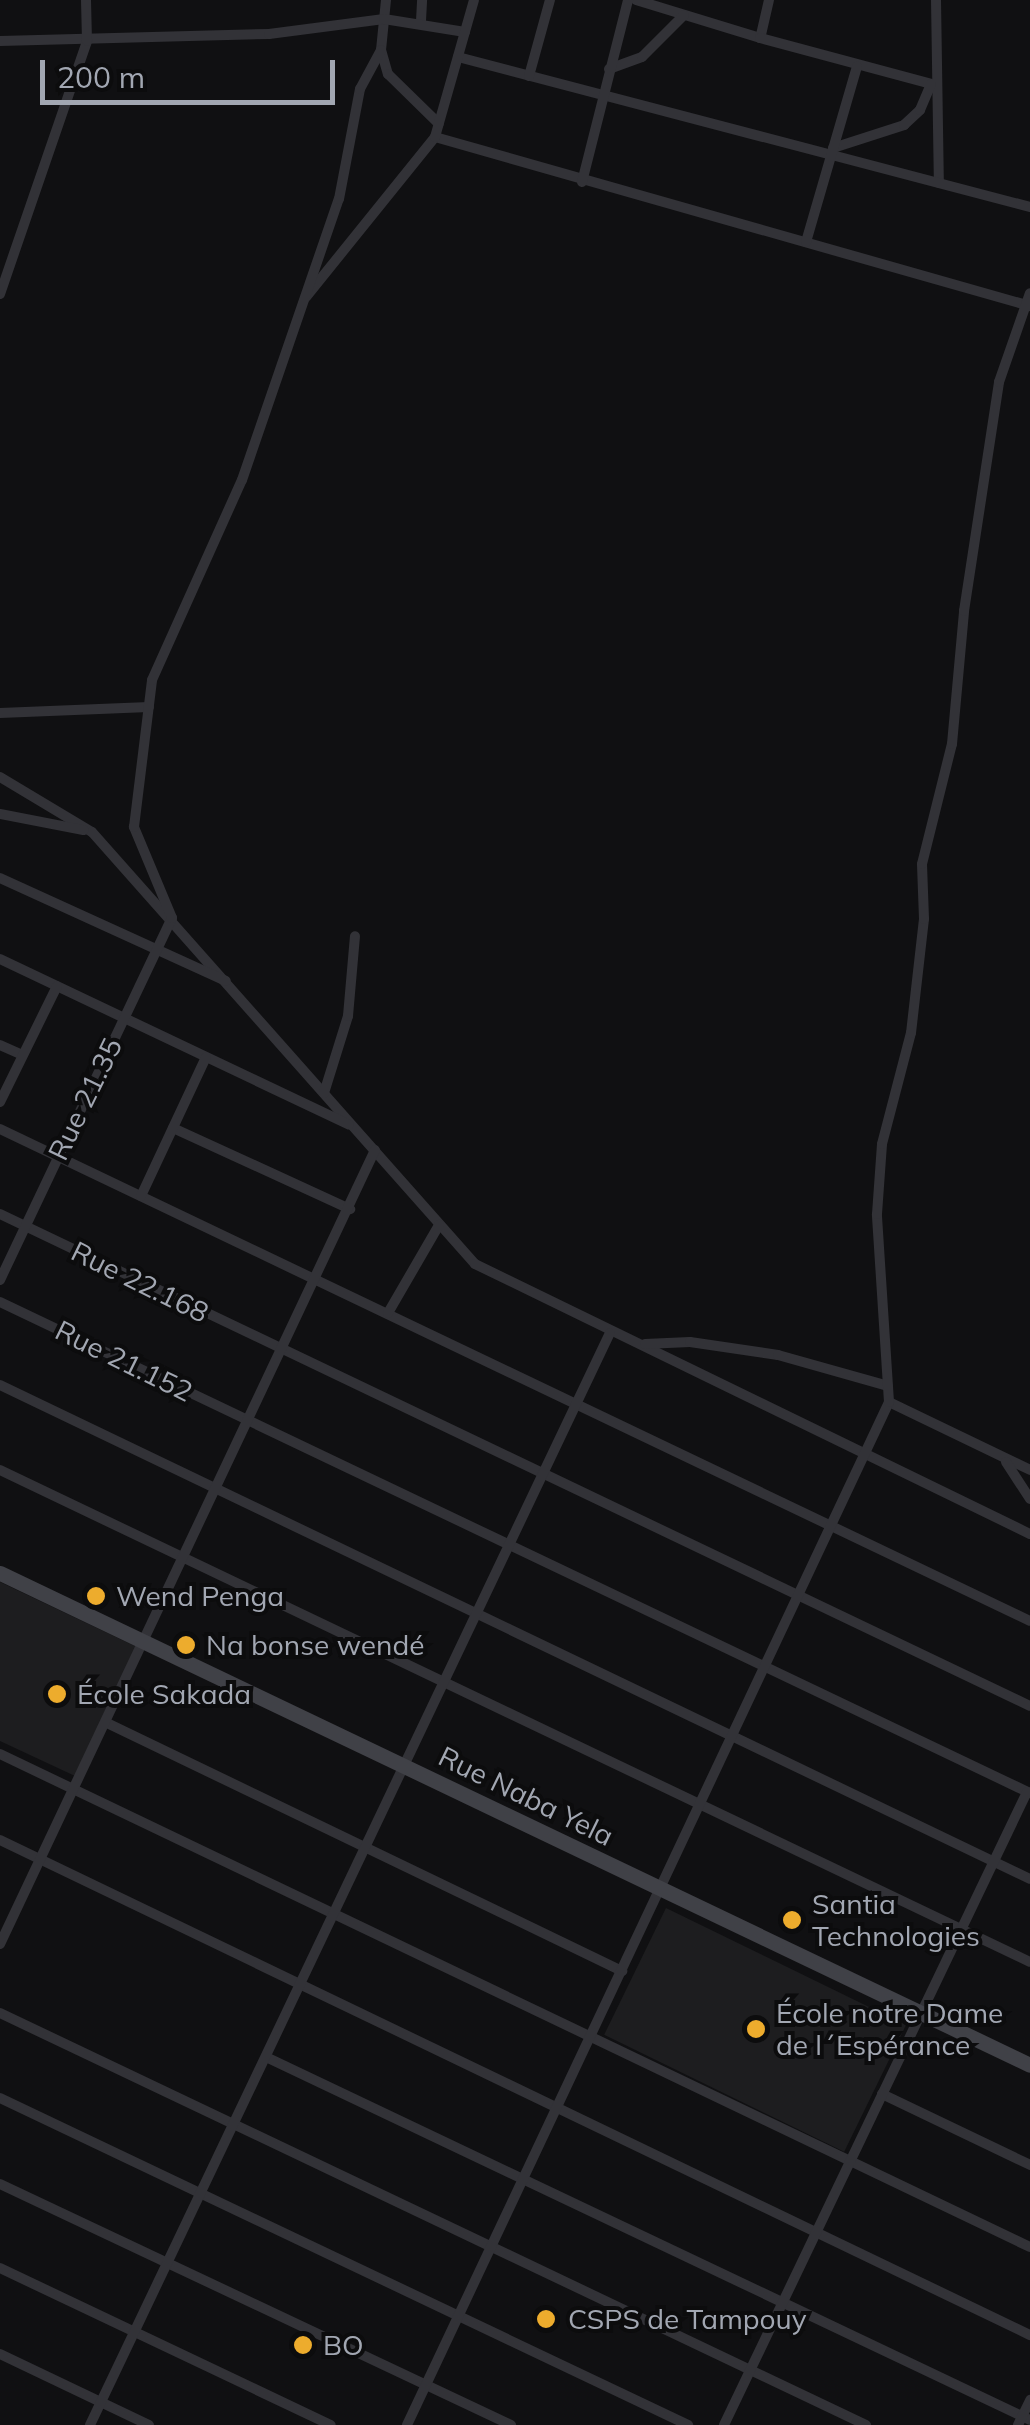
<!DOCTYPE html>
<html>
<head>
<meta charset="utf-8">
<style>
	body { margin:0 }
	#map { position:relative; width:1030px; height:2425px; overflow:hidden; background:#101012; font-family:Mulish,sans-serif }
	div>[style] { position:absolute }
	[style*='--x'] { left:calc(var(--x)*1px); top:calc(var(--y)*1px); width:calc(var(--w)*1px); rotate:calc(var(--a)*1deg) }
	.built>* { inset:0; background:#1d1d1f; transform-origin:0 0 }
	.street>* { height:10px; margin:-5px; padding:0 5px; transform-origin:5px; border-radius:5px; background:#323237 }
	.secondary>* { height:15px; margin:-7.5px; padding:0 7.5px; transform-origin:7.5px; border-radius:7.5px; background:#404147 }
	.dots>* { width:28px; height:28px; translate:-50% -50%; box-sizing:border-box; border:5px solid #0c0c0d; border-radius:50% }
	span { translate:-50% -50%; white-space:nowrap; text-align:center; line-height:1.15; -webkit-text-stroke:8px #0c0c0d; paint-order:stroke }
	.street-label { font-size:28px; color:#a2a7b2 }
	.poi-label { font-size:28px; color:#a2a7b2 }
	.left { translate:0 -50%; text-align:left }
	.scale { position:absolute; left:40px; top:60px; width:295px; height:45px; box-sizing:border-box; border:5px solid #a2a7b2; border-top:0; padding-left:12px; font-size:30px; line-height:35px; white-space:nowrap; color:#a2a7b2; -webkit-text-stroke:8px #0c0c0d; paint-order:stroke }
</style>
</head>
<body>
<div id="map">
	<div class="built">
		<div style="clip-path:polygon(0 1582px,137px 1647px,75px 1776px,0 1741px)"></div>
		<div style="left:666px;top:1908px;width:267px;height:141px;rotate:26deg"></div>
	</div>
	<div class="street">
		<div style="--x:386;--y:0;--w:50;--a:95.7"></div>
		<div style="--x:381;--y:50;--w:25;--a:74"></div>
		<div style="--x:388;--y:74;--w:71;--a:44.4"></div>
		<div style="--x:636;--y:0;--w:130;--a:17"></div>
		<div style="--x:769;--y:0;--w:39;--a:103"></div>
		<div style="--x:760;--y:38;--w:182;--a:15"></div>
		<div style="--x:936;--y:0;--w:183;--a:89.1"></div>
		<div style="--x:421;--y:21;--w:21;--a:-87"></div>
		<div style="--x:0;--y:41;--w:269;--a:-1.5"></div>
		<div style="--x:269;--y:34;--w:116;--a:-7.4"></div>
		<div style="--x:384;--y:19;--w:82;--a:9.1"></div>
		<div style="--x:458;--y:57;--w:591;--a:14.69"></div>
		<div style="--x:609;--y:69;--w:35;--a:-20"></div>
		<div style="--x:642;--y:57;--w:59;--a:-45"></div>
		<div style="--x:529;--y:76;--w:79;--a:-74.6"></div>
		<div style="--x:435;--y:137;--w:619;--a:15.86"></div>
		<div style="--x:833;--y:148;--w:75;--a:-17.9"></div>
		<div style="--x:904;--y:125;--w:22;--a:-43"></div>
		<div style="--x:920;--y:110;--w:28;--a:-67"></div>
		<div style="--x:582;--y:182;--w:188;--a:-75.8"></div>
		<div style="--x:806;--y:242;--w:183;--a:-73.8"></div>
		<div style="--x:0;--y:294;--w:268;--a:-71"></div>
		<div style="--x:87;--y:41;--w:41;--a:-91.4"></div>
		<div style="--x:306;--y:297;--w:206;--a:-51.1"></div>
		<div style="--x:435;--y:137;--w:142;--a:-74.1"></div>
		<div style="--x:0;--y:713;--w:149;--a:-2.3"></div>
		<div style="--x:0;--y:777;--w:107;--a:30.9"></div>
		<div style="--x:92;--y:832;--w:577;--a:48.44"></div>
		<div style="--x:475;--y:1264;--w:617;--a:25.94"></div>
		<div style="--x:0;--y:814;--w:85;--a:10.9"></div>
		<div style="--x:0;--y:878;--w:248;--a:24.5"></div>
		<div style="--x:0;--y:959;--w:386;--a:25.4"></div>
		<div style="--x:0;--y:1045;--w:24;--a:24"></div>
		<div style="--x:324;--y:1093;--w:81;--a:-72.7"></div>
		<div style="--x:348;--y:1016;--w:80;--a:-85"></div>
		<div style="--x:0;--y:1102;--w:129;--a:-63.8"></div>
		<div style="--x:173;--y:1128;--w:195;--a:24.6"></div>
		<div style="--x:0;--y:1129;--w:1141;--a:25.53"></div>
		<div style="--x:141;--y:1196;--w:153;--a:-64.9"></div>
		<div style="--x:0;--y:1214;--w:1141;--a:25.53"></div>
		<div style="--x:0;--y:1280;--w:401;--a:-64.6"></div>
		<div style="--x:172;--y:918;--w:99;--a:-112.7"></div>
		<div style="--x:134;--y:827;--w:148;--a:-83"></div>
		<div style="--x:152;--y:680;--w:219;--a:-65.8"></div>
		<div style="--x:242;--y:480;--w:297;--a:-71"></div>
		<div style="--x:339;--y:199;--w:112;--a:-79.2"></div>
		<div style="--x:360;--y:89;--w:44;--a:-61.7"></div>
		<div style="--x:0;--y:1302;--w:1141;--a:25.49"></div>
		<div style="--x:388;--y:1313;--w:102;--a:-59.9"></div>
		<div style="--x:645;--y:1344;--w:45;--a:-2.5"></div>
		<div style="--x:690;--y:1342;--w:89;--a:8.4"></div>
		<div style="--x:778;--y:1355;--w:114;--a:15.7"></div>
		<div style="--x:0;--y:1385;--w:1142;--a:25.62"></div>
		<div style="--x:889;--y:1402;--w:157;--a:25.7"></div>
		<div style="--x:1006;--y:1462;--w:44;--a:57"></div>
		<div style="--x:0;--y:1470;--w:1141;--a:25.53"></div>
		<div style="--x:107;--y:1723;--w:572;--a:25.71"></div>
		<div style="--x:0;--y:1754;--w:1142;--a:25.58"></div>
		<div style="--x:0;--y:1840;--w:1143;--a:25.67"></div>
		<div style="--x:0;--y:1944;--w:878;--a:-64.72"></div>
		<div style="--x:0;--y:2013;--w:959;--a:25.44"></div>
		<div style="--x:266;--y:2057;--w:846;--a:25.41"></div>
		<div style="--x:882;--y:2094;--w:164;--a:25.6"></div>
		<div style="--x:0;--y:2098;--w:762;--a:25.42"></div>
		<div style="--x:0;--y:2184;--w:565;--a:25.25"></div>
		<div style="--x:0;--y:2268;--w:366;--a:25.4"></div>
		<div style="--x:0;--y:2354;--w:165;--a:25.5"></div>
		<div style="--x:90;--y:2425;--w:1209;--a:-64.54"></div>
		<div style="--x:407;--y:2425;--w:1131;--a:-64.77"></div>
		<div style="--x:889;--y:1402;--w:188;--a:-93.7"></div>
		<div style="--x:877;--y:1214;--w:70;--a:-85.9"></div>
		<div style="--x:882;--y:1144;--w:115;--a:-75.4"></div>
		<div style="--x:911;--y:1033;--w:115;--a:-83.5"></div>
		<div style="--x:924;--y:919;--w:55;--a:-92.1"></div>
		<div style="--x:922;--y:864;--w:124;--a:-76"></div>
		<div style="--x:952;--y:744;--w:134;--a:-84.8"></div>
		<div style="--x:964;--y:611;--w:232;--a:-81.3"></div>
		<div style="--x:999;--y:382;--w:94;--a:-70.8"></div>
		<div style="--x:724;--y:2425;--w:702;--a:-64.42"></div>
		<div style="--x:1018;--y:2425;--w:28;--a:-64"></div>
	</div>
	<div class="secondary">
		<div style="--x:0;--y:1573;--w:1141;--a:25.53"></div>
	</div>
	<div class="dots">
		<div style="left:96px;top:1596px;background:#edac2d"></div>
		<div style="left:186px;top:1645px;background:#edac2d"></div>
		<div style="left:57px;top:1694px;background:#edac2d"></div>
		<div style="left:792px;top:1920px;background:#edac2d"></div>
		<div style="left:756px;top:2029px;background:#edac2d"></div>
		<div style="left:546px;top:2319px;background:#edac2d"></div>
		<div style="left:303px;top:2345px;background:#edac2d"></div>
	</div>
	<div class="street-label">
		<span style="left:85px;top:1099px;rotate:-64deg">Rue 21.35</span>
		<span style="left:140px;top:1282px;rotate:26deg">Rue 22.168</span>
		<span style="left:124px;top:1361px;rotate:26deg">Rue 21.152</span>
		<span style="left:526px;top:1796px;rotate:26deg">Rue Naba Yela</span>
	</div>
	<div class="poi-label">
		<span class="left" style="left:116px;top:1596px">Wend Penga</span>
		<span class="left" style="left:206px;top:1645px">Na bonse wendé</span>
		<span class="left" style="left:77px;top:1694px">École Sakada</span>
		<span class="left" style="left:812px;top:1920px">Santia<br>Technologies</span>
		<span class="left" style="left:776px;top:2029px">École notre Dame<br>de l´Espérance</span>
		<span class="left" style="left:568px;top:2319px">CSPS de Tampouy</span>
		<span class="left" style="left:323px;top:2345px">BO</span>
	</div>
	<div class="scale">200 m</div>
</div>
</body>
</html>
